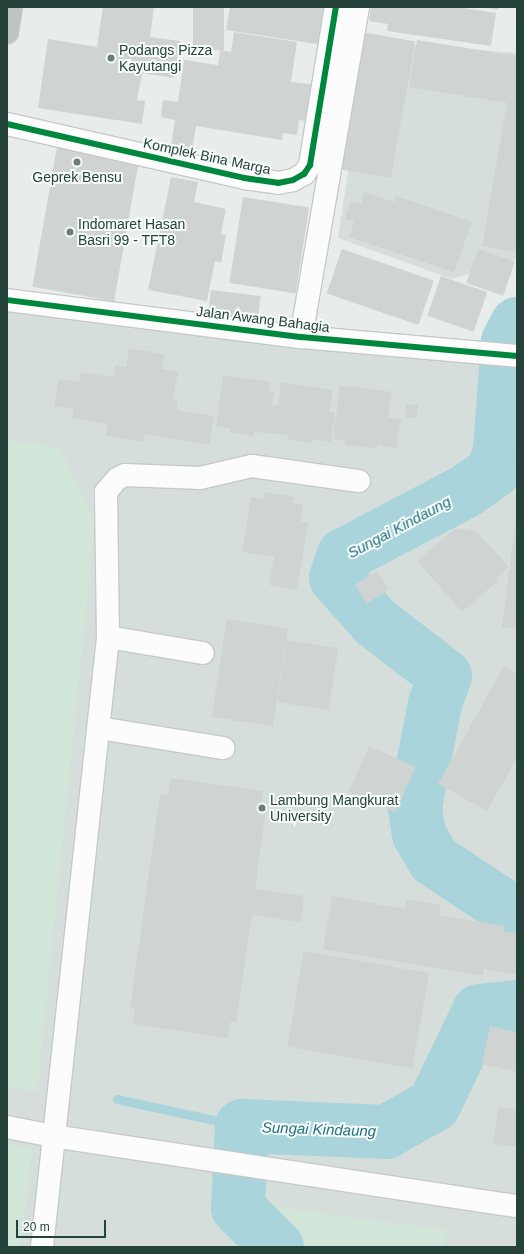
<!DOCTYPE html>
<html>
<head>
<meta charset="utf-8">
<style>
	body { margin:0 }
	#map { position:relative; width:524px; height:1254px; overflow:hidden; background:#e8edeb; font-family:Arial,sans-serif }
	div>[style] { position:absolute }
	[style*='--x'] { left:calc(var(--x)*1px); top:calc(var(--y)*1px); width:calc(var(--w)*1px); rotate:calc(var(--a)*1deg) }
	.built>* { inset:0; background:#d6dedb }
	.green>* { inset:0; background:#d1e6d8 }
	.stream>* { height:9px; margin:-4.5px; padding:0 4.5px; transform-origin:4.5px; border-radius:4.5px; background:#a9d4db }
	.river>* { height:54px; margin:-27px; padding:0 27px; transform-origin:27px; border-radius:27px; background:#a9d4db }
	.building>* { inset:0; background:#cfd4d2; transform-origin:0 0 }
	.roads { filter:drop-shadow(1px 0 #c5cac8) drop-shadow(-1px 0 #c5cac8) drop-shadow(0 1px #c5cac8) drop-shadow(0 -1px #c5cac8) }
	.minor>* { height:22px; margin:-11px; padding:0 11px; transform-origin:11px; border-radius:11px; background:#fcfcfc }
	.highway>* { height:22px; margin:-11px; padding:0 11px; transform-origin:11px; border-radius:11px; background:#bcc4c2 }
	.cycleway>* { height:6px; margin:-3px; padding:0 3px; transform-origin:3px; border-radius:3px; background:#00873e }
	.dots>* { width:11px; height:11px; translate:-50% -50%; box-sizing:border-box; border:2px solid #f7fbf9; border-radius:50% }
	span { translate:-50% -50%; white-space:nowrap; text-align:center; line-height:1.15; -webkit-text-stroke:4px #f7fbf9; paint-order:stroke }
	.poi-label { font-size:14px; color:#24423a }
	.left { translate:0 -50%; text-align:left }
	.street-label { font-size:14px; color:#24423a }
	.water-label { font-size:15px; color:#1c6f80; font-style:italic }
	.frame { position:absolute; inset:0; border:8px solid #24423a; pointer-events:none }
	.scale { position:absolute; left:16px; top:1220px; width:90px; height:18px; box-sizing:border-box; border:2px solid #24423a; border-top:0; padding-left:5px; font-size:12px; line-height:14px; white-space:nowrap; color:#24423a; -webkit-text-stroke:3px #f7fbf9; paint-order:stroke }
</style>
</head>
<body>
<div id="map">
	<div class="built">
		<div style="clip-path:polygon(368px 40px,517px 53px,517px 259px,452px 279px,338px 238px)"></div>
		<div style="clip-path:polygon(13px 305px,517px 369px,517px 1247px,7px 1247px,7px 308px)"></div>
	</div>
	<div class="green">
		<div style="clip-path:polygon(7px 440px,60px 448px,95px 522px,37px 1091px,7px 1087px)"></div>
		<div style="clip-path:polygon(7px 1144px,32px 1147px,21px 1247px,7px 1247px)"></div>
		<div style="clip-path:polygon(235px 1202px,446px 1230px,444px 1247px,230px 1247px)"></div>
	</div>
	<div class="stream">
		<div style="--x:117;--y:1099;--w:128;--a:12.2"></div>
	</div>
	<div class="river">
		<div style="--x:517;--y:324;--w:20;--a:117"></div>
		<div style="--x:508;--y:342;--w:109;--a:94.2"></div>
		<div style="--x:500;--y:451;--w:22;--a:108"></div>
		<div style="--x:493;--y:472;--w:33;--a:145"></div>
		<div style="--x:466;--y:491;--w:138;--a:152.3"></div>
		<div style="--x:344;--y:555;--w:24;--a:109"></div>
		<div style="--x:336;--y:578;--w:59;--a:48.4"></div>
		<div style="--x:375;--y:622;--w:88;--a:37.6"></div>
		<div style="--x:445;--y:676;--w:30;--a:110"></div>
		<div style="--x:435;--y:704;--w:105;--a:101"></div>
		<div style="--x:415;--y:807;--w:27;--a:82"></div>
		<div style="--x:419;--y:834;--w:30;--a:60"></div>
		<div style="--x:434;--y:860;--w:100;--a:33.5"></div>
		<div style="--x:277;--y:1247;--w:55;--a:-135"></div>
		<div style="--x:238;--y:1208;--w:82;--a:-87.2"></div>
		<div style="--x:242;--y:1126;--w:144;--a:2.4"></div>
		<div style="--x:386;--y:1132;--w:55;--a:-29.4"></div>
		<div style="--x:434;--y:1105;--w:104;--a:-64.4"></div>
		<div style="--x:479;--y:1011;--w:38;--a:-6"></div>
	</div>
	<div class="building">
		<div style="clip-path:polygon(103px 7px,154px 7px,150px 37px,180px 41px,174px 78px,142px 73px,137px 100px,145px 101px,142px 124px,38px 108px,48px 39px,97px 47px)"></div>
		<div style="left:193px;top:7px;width:31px;height:43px"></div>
		<div style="clip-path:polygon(230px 7px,329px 7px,323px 45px,226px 30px)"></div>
		<div style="clip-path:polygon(371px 7px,457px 7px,496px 13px,491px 46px,387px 31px,388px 24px,369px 21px)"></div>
		<div style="clip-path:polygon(482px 7px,499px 7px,498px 10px)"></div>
		<div style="clip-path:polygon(234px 32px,297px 42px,291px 82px,319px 85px,313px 122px,299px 120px,297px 135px,283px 133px,282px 140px,196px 126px,191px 156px,170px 153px,175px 120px,161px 117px,163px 100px,178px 102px,184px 60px,218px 65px,220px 50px,231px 52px)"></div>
		<div style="left:362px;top:32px;width:54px;height:139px;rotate:10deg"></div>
		<div style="clip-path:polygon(417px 40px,517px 56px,517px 252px,482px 246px,507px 103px,409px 87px)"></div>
		<div style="left:57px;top:147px;width:83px;height:142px;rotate:10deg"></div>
		<div style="clip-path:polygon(171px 177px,198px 182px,194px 202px,226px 209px,221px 234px,226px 235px,221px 263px,215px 261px,207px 301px,148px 290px)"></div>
		<div style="clip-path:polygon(364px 192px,394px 202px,396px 196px,472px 222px,454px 272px,349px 237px,354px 222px,345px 219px,351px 201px,361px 204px)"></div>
		<div style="left:243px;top:197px;width:67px;height:87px;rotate:9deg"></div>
		<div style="left:342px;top:249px;width:97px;height:47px;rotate:19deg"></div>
		<div style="left:478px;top:249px;width:39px;height:36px;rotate:19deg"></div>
		<div style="left:441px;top:276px;width:49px;height:42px;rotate:19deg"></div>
		<div style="left:211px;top:290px;width:50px;height:28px;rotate:7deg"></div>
		<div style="clip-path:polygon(129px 348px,164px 354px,162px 369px,178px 372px,173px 399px,178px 399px,177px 410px,214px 416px,209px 445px,144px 434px,143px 442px,106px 436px,108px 424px,72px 418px,74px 409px,54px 406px,59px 379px,79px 382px,81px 372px,113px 377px,115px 365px,126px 367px)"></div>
		<div style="clip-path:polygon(223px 375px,270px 382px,269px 391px,274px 392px,272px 405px,278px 405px,281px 382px,333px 390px,330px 412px,335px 412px,331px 442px,313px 439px,312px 443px,288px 439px,288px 435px,254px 432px,254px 436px,229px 432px,230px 428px,216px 426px)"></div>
		<div style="clip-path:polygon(340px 385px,392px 392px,388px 417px,401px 419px,396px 448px,377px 445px,377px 449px,345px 445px,346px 441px,333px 439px)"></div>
		<div style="left:406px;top:404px;width:12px;height:13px;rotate:5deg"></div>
		<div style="clip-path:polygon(264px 492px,294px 497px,293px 503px,303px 505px,301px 522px,308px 523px,297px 590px,269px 585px,274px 557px,242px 552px,251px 497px,264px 499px)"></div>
		<div style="clip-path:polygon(517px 509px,517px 629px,502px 627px)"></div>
		<div style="clip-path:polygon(454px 529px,475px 530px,509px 567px,496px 578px,499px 580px,462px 612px,417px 561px)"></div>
		<div style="left:377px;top:571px;width:22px;height:26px;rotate:58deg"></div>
		<div style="left:227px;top:619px;width:62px;height:99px;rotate:9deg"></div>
		<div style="left:287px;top:640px;width:52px;height:63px;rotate:9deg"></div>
		<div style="clip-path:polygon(504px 666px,517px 674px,517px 758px,487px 811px,438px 784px)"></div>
		<div style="left:369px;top:746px;width:51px;height:50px;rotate:24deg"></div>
		<div style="clip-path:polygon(171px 778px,263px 791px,261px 808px,266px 809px,255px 889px,304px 896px,301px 922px,252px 915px,236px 1023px,230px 1022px,228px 1038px,133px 1024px,135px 1009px,130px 1008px,160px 794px,168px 795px)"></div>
		<div style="clip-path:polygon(332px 896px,405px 909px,406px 899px,441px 905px,439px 915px,505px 926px,504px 931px,517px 933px,517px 975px,484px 969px,483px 976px,323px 949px)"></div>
		<div style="left:304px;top:951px;width:127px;height:97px;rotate:10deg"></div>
		<div style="clip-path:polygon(490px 1026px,517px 1032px,517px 1072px,482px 1064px)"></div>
		<div style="clip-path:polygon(516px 1103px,517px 1147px,493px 1144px,498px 1107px,515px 1109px)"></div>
	</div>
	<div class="roads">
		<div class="minor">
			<div style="--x:7;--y:124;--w:243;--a:12.8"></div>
			<div style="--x:244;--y:178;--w:34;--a:8"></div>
			<div style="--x:278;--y:183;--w:15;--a:-11"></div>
			<div style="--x:293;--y:180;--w:13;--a:-29"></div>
			<div style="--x:304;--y:174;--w:11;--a:-56"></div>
			<div style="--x:310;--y:165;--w:160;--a:-80.7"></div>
			<div style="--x:7;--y:300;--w:296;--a:7.2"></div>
			<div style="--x:301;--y:337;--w:217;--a:5"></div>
			<div style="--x:301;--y:337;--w:335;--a:-80.2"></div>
			<div style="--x:108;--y:637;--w:96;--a:9.6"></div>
			<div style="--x:99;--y:728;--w:126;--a:9.2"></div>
			<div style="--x:7;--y:1127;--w:47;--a:11.1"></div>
			<div style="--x:53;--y:1136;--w:469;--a:8.6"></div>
			<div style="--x:42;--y:1247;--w:614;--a:-83.82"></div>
			<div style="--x:108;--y:637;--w:145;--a:-90.8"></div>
			<div style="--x:106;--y:492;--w:17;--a:-50"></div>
			<div style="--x:117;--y:479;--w:9;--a:-27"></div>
			<div style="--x:125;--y:475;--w:75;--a:2.3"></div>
			<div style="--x:200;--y:478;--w:53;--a:-13"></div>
			<div style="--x:252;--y:466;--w:108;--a:8"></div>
		</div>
		<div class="highway">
			<div style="--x:7;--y:32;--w:25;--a:-81"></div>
		</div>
	</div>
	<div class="cycleway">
		<div style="--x:7;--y:124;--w:243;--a:12.8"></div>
		<div style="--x:244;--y:178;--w:34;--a:8"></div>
		<div style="--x:278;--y:183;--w:15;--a:-11"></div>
		<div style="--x:293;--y:180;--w:13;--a:-29"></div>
		<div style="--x:304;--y:174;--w:11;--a:-56"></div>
		<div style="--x:310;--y:165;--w:160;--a:-80.7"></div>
		<div style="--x:7;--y:300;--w:296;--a:7.2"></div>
		<div style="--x:301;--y:337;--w:217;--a:5"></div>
	</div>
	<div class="dots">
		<div style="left:111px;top:58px;background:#697e78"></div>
		<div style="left:77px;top:162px;background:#697e78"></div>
		<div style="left:70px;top:232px;background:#697e78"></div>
		<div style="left:262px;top:808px;background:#697e78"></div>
	</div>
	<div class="poi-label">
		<span class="left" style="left:119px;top:58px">Podangs Pizza<br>Kayutangi</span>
		<span style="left:77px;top:177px">Geprek Bensu</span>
		<span class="left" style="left:78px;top:232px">Indomaret Hasan<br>Basri 99 - TFT8</span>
		<span class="left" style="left:270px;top:808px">Lambung Mangkurat<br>University</span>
	</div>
	<div class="street-label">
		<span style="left:207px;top:156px;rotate:12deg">Komplek Bina Marga</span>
		<span style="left:263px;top:319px;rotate:7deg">Jalan Awang Bahagia</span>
	</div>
	<div class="water-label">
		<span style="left:399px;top:527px;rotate:-28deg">Sungai Kindaung</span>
		<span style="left:319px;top:1129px;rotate:2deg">Sungai Kindaung</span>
	</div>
	<div class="frame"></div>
	<div class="scale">20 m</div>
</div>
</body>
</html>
